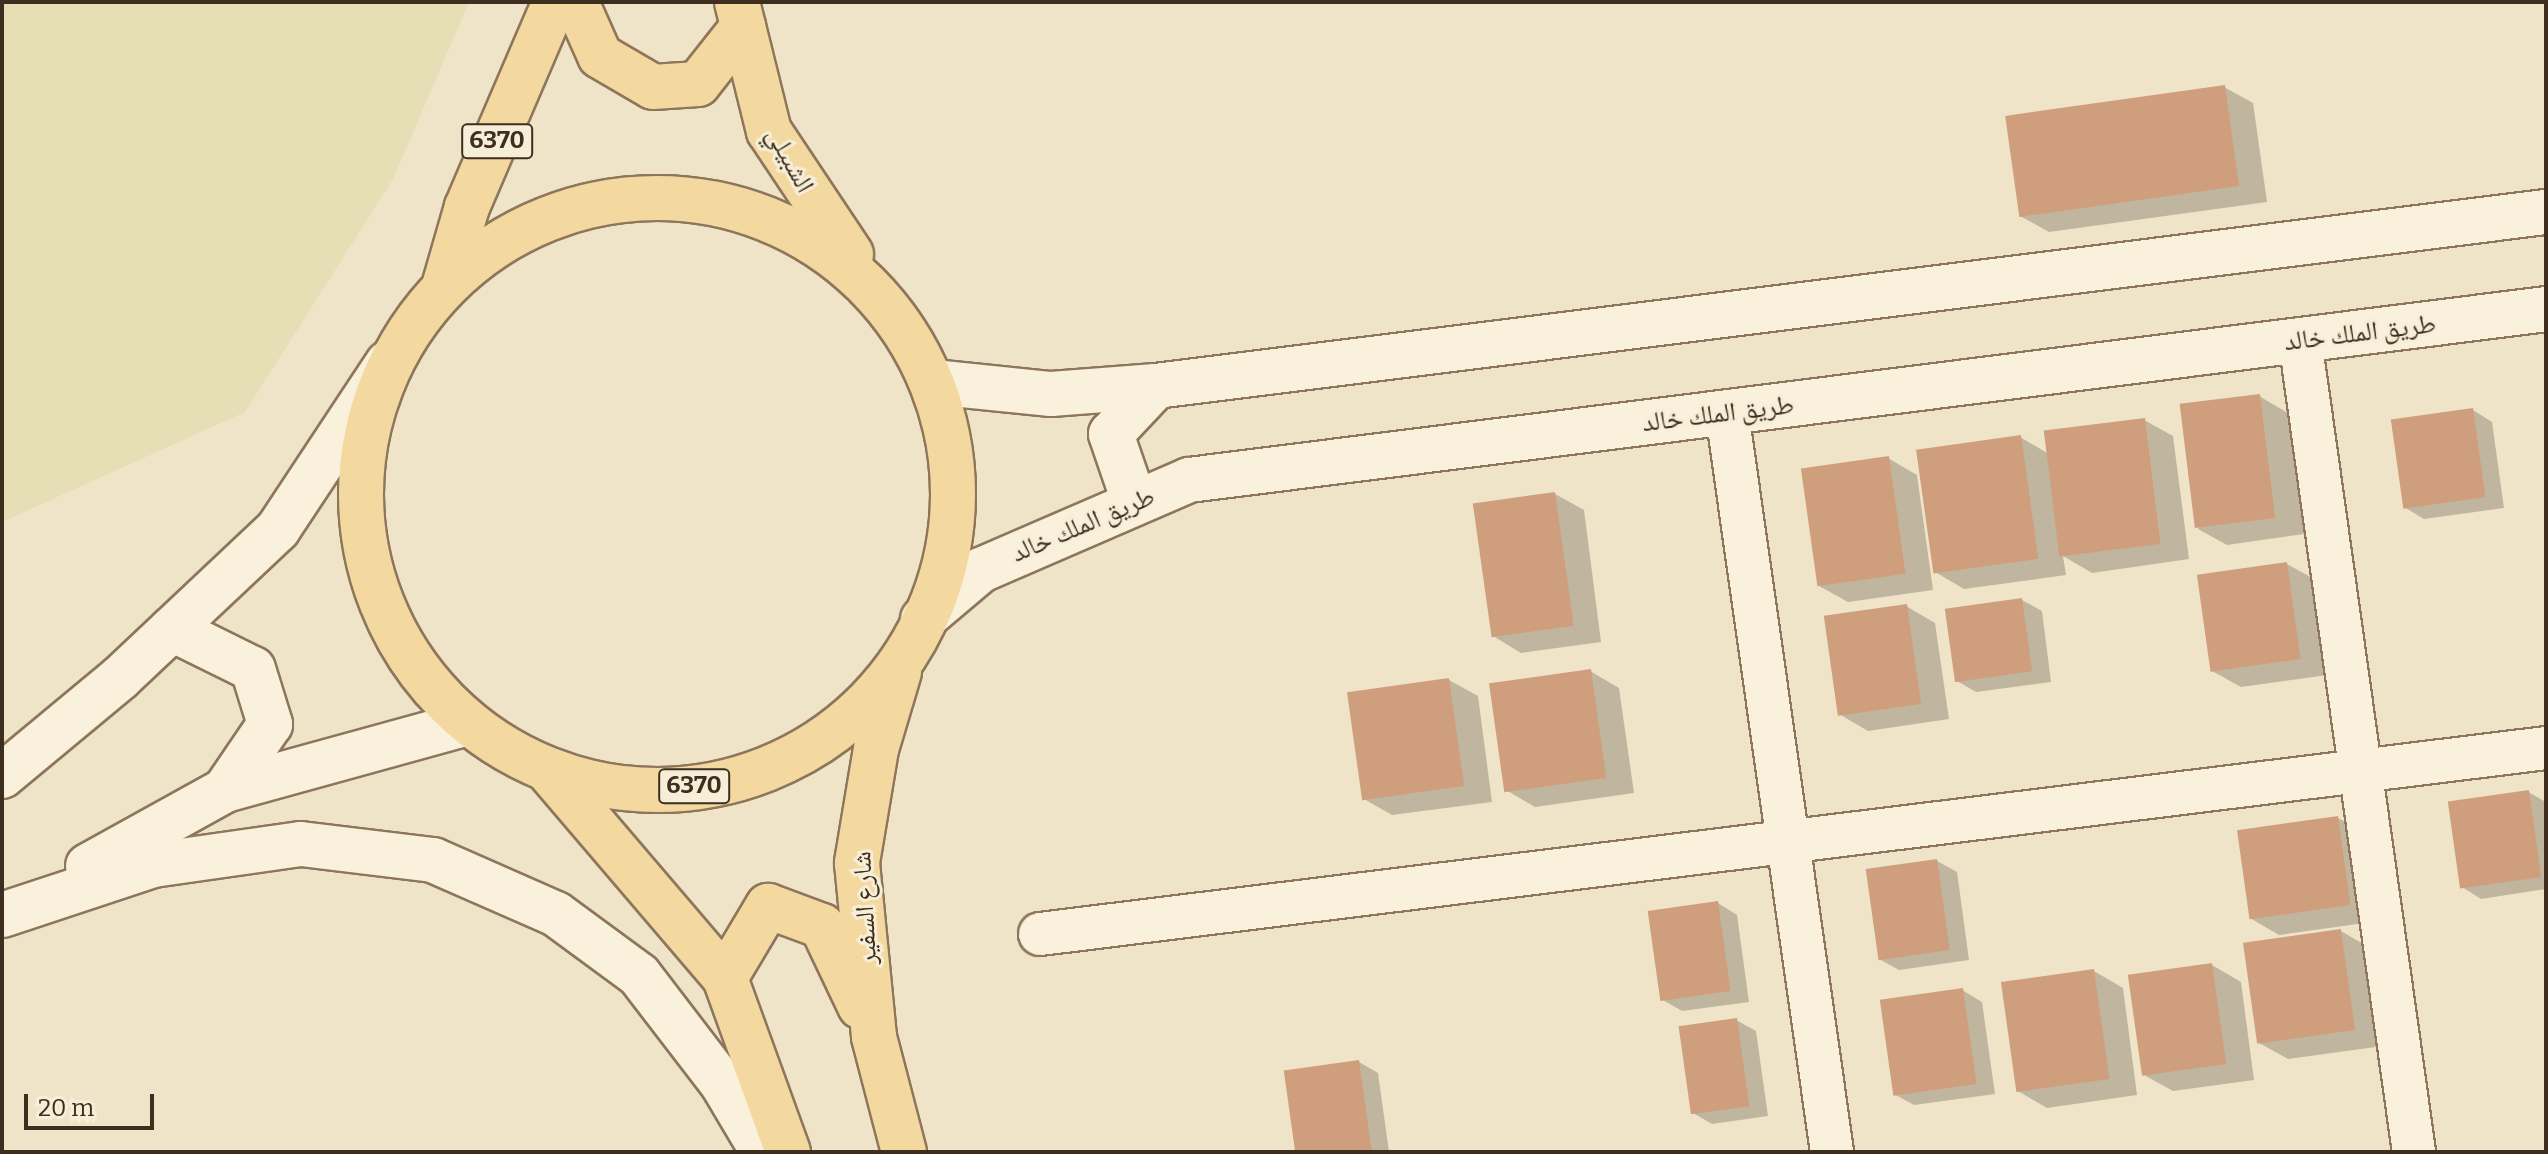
<!DOCTYPE html>
<html>
<head>
<meta charset="utf-8">
<style>
	body { margin:0 }
	#map { position:relative; width:2548px; height:1154px; overflow:hidden; background:#f0e4c8; font-family:Bitter,"Noto Naskh Arabic",serif }
	div>[style] { position:absolute }
	[style*='--x'] { left:calc(var(--x)*1px); top:calc(var(--y)*1px); width:calc(var(--w)*1px); rotate:calc(var(--a)*1deg) }
	.farmland>* { inset:0; background:#e6deb5 }
	.shadow>* { inset:0; background:#0003 }
	.building>* { inset:0; background:#cf9f7d; transform-origin:0 0 }
	.roads { filter:drop-shadow(2px 0 #8d765c) drop-shadow(-2px 0 #8d765c) drop-shadow(0 2px #8d765c) drop-shadow(0 -2px #8d765c) }
	.street>* { height:42px; margin:-21px; padding:0 21px; transform-origin:21px; border-radius:21px; background:#faf1dc }
	.secondary>* { height:44px; margin:-22px; padding:0 22px; transform-origin:22px; border-radius:22px; background:#faf1dc }
	.primary>* { height:44px; margin:-22px; padding:0 22px; transform-origin:22px; border-radius:22px; background:#f3d9a0 }
	.primary>.ring { margin:-22px; padding:0; box-sizing:content-box; background:none; border:44px solid #f3d9a0; border-radius:50% }
	span { translate:-50% -50%; white-space:nowrap; text-align:center; line-height:1.15; -webkit-text-stroke:6px #f7eed8; paint-order:stroke }
	.shield-label span { padding:2px 6px; background:#f7eed8; border:2px solid; border-radius:6px; -webkit-text-stroke-width:0 }
	.shield-label { font-size:24px; color:#3d2e20; font-weight:700 }
	.street-label { font-size:26px; color:#3d2e20 }
	.frame { position:absolute; inset:0; border:4px solid #3d2e20; pointer-events:none }
	.scale { position:absolute; left:24px; top:1094px; width:130px; height:36px; box-sizing:border-box; border:4px solid #3d2e20; border-top:0; padding-left:10px; font-size:24px; line-height:28px; white-space:nowrap; color:#3d2e20; -webkit-text-stroke:6px #f7eed8; paint-order:stroke }
</style>
</head>
<body>
<div id="map">
	<div class="farmland">
		<div style="clip-path:polygon(2px 2px,469px 2px,393px 179px,245px 412px,2px 522px)"></div>
	</div>
	<div class="shadow">
		<div style="clip-path:polygon(2224px 87px,2253px 103px,2267px 202px,2049px 232px,2020px 216px)"></div>
		<div style="clip-path:polygon(2259px 396px,2288px 413px,2304px 534px,2227px 545px,2198px 529px)"></div>
		<div style="clip-path:polygon(2473px 410px,2492px 422px,2504px 508px,2424px 519px,2404px 507px)"></div>
		<div style="clip-path:polygon(2144px 420px,2173px 436px,2189px 559px,2092px 573px,2063px 556px,2066px 575px,1964px 589px,1935px 572px,2020px 437px,2049px 454px)"></div>
		<div style="clip-path:polygon(1888px 458px,1917px 475px,1933px 590px,1848px 602px,1819px 586px)"></div>
		<div style="clip-path:polygon(1555px 494px,1584px 510px,1601px 642px,1521px 653px,1493px 636px)"></div>
		<div style="clip-path:polygon(2287px 564px,2316px 580px,2328px 675px,2241px 687px,2212px 671px)"></div>
		<div style="clip-path:polygon(2022px 600px,2042px 611px,2051px 682px,1976px 692px,1957px 681px)"></div>
		<div style="clip-path:polygon(1906px 606px,1935px 623px,1949px 719px,1868px 731px,1839px 714px)"></div>
		<div style="clip-path:polygon(1590px 671px,1619px 688px,1634px 793px,1535px 807px,1506px 790px)"></div>
		<div style="clip-path:polygon(1449px 680px,1478px 696px,1492px 802px,1392px 815px,1364px 799px)"></div>
		<div style="clip-path:polygon(2528px 792px,2546px 802px,2546px 889px,2481px 899px,2462px 887px)"></div>
		<div style="clip-path:polygon(2338px 818px,2367px 834px,2379px 921px,2279px 935px,2250px 918px)"></div>
		<div style="clip-path:polygon(1937px 861px,1957px 872px,1969px 960px,1899px 970px,1879px 959px)"></div>
		<div style="clip-path:polygon(1718px 903px,1737px 915px,1749px 1002px,1682px 1011px,1663px 1000px)"></div>
		<div style="clip-path:polygon(2341px 931px,2370px 948px,2383px 1046px,2288px 1059px,2259px 1043px)"></div>
		<div style="clip-path:polygon(2212px 965px,2241px 982px,2254px 1080px,2173px 1091px,2144px 1075px)"></div>
		<div style="clip-path:polygon(2094px 971px,2123px 988px,2137px 1095px,2047px 1108px,2018px 1091px)"></div>
		<div style="clip-path:polygon(1962px 990px,1982px 1002px,1995px 1094px,1914px 1105px,1894px 1094px)"></div>
		<div style="clip-path:polygon(1736px 1020px,1756px 1031px,1768px 1116px,1712px 1124px,1693px 1113px)"></div>
		<div style="clip-path:polygon(1359px 1062px,1378px 1073px,1389px 1152px,1298px 1152px,1287px 1071px)"></div>
	</div>
	<div class="building">
		<div style="left:2225px;top:85px;width:102px;height:222px;rotate:82deg"></div>
		<div style="left:2260px;top:394px;width:125px;height:81px;rotate:83deg"></div>
		<div style="left:2473px;top:408px;width:90px;height:83px;rotate:82deg"></div>
		<div style="left:2145px;top:418px;width:127px;height:102px;rotate:83deg"></div>
		<div style="left:2021px;top:435px;width:125px;height:106px;rotate:82deg"></div>
		<div style="left:1889px;top:456px;width:119px;height:89px;rotate:82deg"></div>
		<div style="left:1555px;top:492px;width:135px;height:83px;rotate:82deg"></div>
		<div style="left:2287px;top:562px;width:98px;height:91px;rotate:82deg"></div>
		<div style="left:2022px;top:598px;width:74px;height:78px;rotate:82deg"></div>
		<div style="left:1907px;top:604px;width:101px;height:84px;rotate:82deg"></div>
		<div style="left:1591px;top:669px;width:110px;height:103px;rotate:82deg"></div>
		<div style="left:1449px;top:678px;width:109px;height:103px;rotate:82deg"></div>
		<div style="left:2529px;top:790px;width:88px;height:82px;rotate:82deg"></div>
		<div style="left:2338px;top:816px;width:90px;height:102px;rotate:82deg"></div>
		<div style="left:1937px;top:859px;width:92px;height:72px;rotate:82deg"></div>
		<div style="left:1718px;top:901px;width:91px;height:71px;rotate:82deg"></div>
		<div style="left:2341px;top:929px;width:102px;height:99px;rotate:82deg"></div>
		<div style="left:2212px;top:963px;width:102px;height:85px;rotate:82deg"></div>
		<div style="left:2094px;top:969px;width:111px;height:94px;rotate:82deg"></div>
		<div style="left:1963px;top:988px;width:97px;height:84px;rotate:82deg"></div>
		<div style="left:1737px;top:1018px;width:89px;height:59px;rotate:82deg"></div>
		<div style="left:1359px;top:1060px;width:92px;height:76px;rotate:82deg"></div>
	</div>
	<div class="roads">
		<div class="street">
			<div style="--x:2300;--y:340;--w:820;--a:82.01"></div>
			<div style="--x:1727;--y:413;--w:746;--a:81.91"></div>
			<div style="--x:1040;--y:934;--w:1517;--a:-7.04"></div>
		</div>
		<div class="secondary">
			<div style="--x:933;--y:382;--w:119;--a:5.8"></div>
			<div style="--x:1051;--y:394;--w:105;--a:-4.4"></div>
			<div style="--x:1156;--y:386;--w:1401;--a:-7.14"></div>
			<div style="--x:1134;--y:501;--w:71;--a:-108.9"></div>
			<div style="--x:1111;--y:434;--w:66;--a:-46.8"></div>
			<div style="--x:923;--y:619;--w:76;--a:-40.2"></div>
			<div style="--x:981;--y:570;--w:227;--a:-23.4"></div>
			<div style="--x:1189;--y:480;--w:1368;--a:-7.18"></div>
			<div style="--x:172;--y:629;--w:90;--a:26.3"></div>
			<div style="--x:253;--y:669;--w:58;--a:72.8"></div>
			<div style="--x:270;--y:724;--w:80;--a:124.3"></div>
			<div style="--x:2;--y:776;--w:153;--a:-39.7"></div>
			<div style="--x:120;--y:678;--w:217;--a:-43.3"></div>
			<div style="--x:278;--y:529;--w:199;--a:-56.5"></div>
			<div style="--x:88;--y:866;--w:157;--a:-29"></div>
			<div style="--x:225;--y:790;--w:249;--a:-15.4"></div>
			<div style="--x:2;--y:915;--w:159;--a:-18.3"></div>
			<div style="--x:153;--y:865;--w:149;--a:-8.1"></div>
			<div style="--x:301;--y:844;--w:133;--a:6.9"></div>
			<div style="--x:433;--y:860;--w:134;--a:23.7"></div>
			<div style="--x:556;--y:914;--w:103;--a:36.3"></div>
			<div style="--x:639;--y:975;--w:136;--a:52.5"></div>
			<div style="--x:722;--y:1083;--w:80;--a:59.3"></div>
		</div>
		<div class="primary">
			<div style="--x:576;--y:2;--w:59;--a:66"></div>
			<div style="--x:600;--y:56;--w:61;--a:30.3"></div>
			<div style="--x:653;--y:87;--w:45;--a:-3.8"></div>
			<div style="--x:698;--y:84;--w:73;--a:-51.7"></div>
			<div style="--x:737;--y:2;--w:133;--a:76.1"></div>
			<div style="--x:769;--y:131;--w:148;--a:56.3"></div>
			<div class="ring" style="left:361px;top:198px;width:548px;height:548px"></div>
			<div style="--x:445;--y:283;--w:79;--a:-73.9"></div>
			<div style="--x:467;--y:207;--w:223;--a:-66.8"></div>
			<div style="--x:899;--y:672;--w:80;--a:106.6"></div>
			<div style="--x:876;--y:749;--w:116;--a:99.5"></div>
			<div style="--x:857;--y:863;--w:175;--a:84.4"></div>
			<div style="--x:874;--y:1037;--w:119;--a:75.4"></div>
			<div style="--x:550;--y:773;--w:270;--a:49.5"></div>
			<div style="--x:725;--y:978;--w:185;--a:70.1"></div>
			<div style="--x:725;--y:978;--w:84;--a:-59.2"></div>
			<div style="--x:768;--y:906;--w:58;--a:20.3"></div>
			<div style="--x:822;--y:926;--w:89;--a:64.6"></div>
		</div>
	</div>
	<div class="shield-label">
		<span style="left:497px;top:141px">6370</span>
		<span style="left:694px;top:786px">6370</span>
	</div>
	<div class="street-label">
		<span style="left:790px;top:160px;rotate:61deg">الشبيلي</span>
		<span style="left:2360px;top:333px;rotate:-7deg">طريق الملك خالد</span>
		<span style="left:1718px;top:414px;rotate:-7deg">طريق الملك خالد</span>
		<span style="left:1083px;top:525px;rotate:-23deg">طريق الملك خالد</span>
		<span style="left:865px;top:908px;rotate:-93deg">شارع السفير</span>
	</div>
	<div class="frame"></div>
	<div class="scale">20 m</div>
</div>
</body>
</html>
